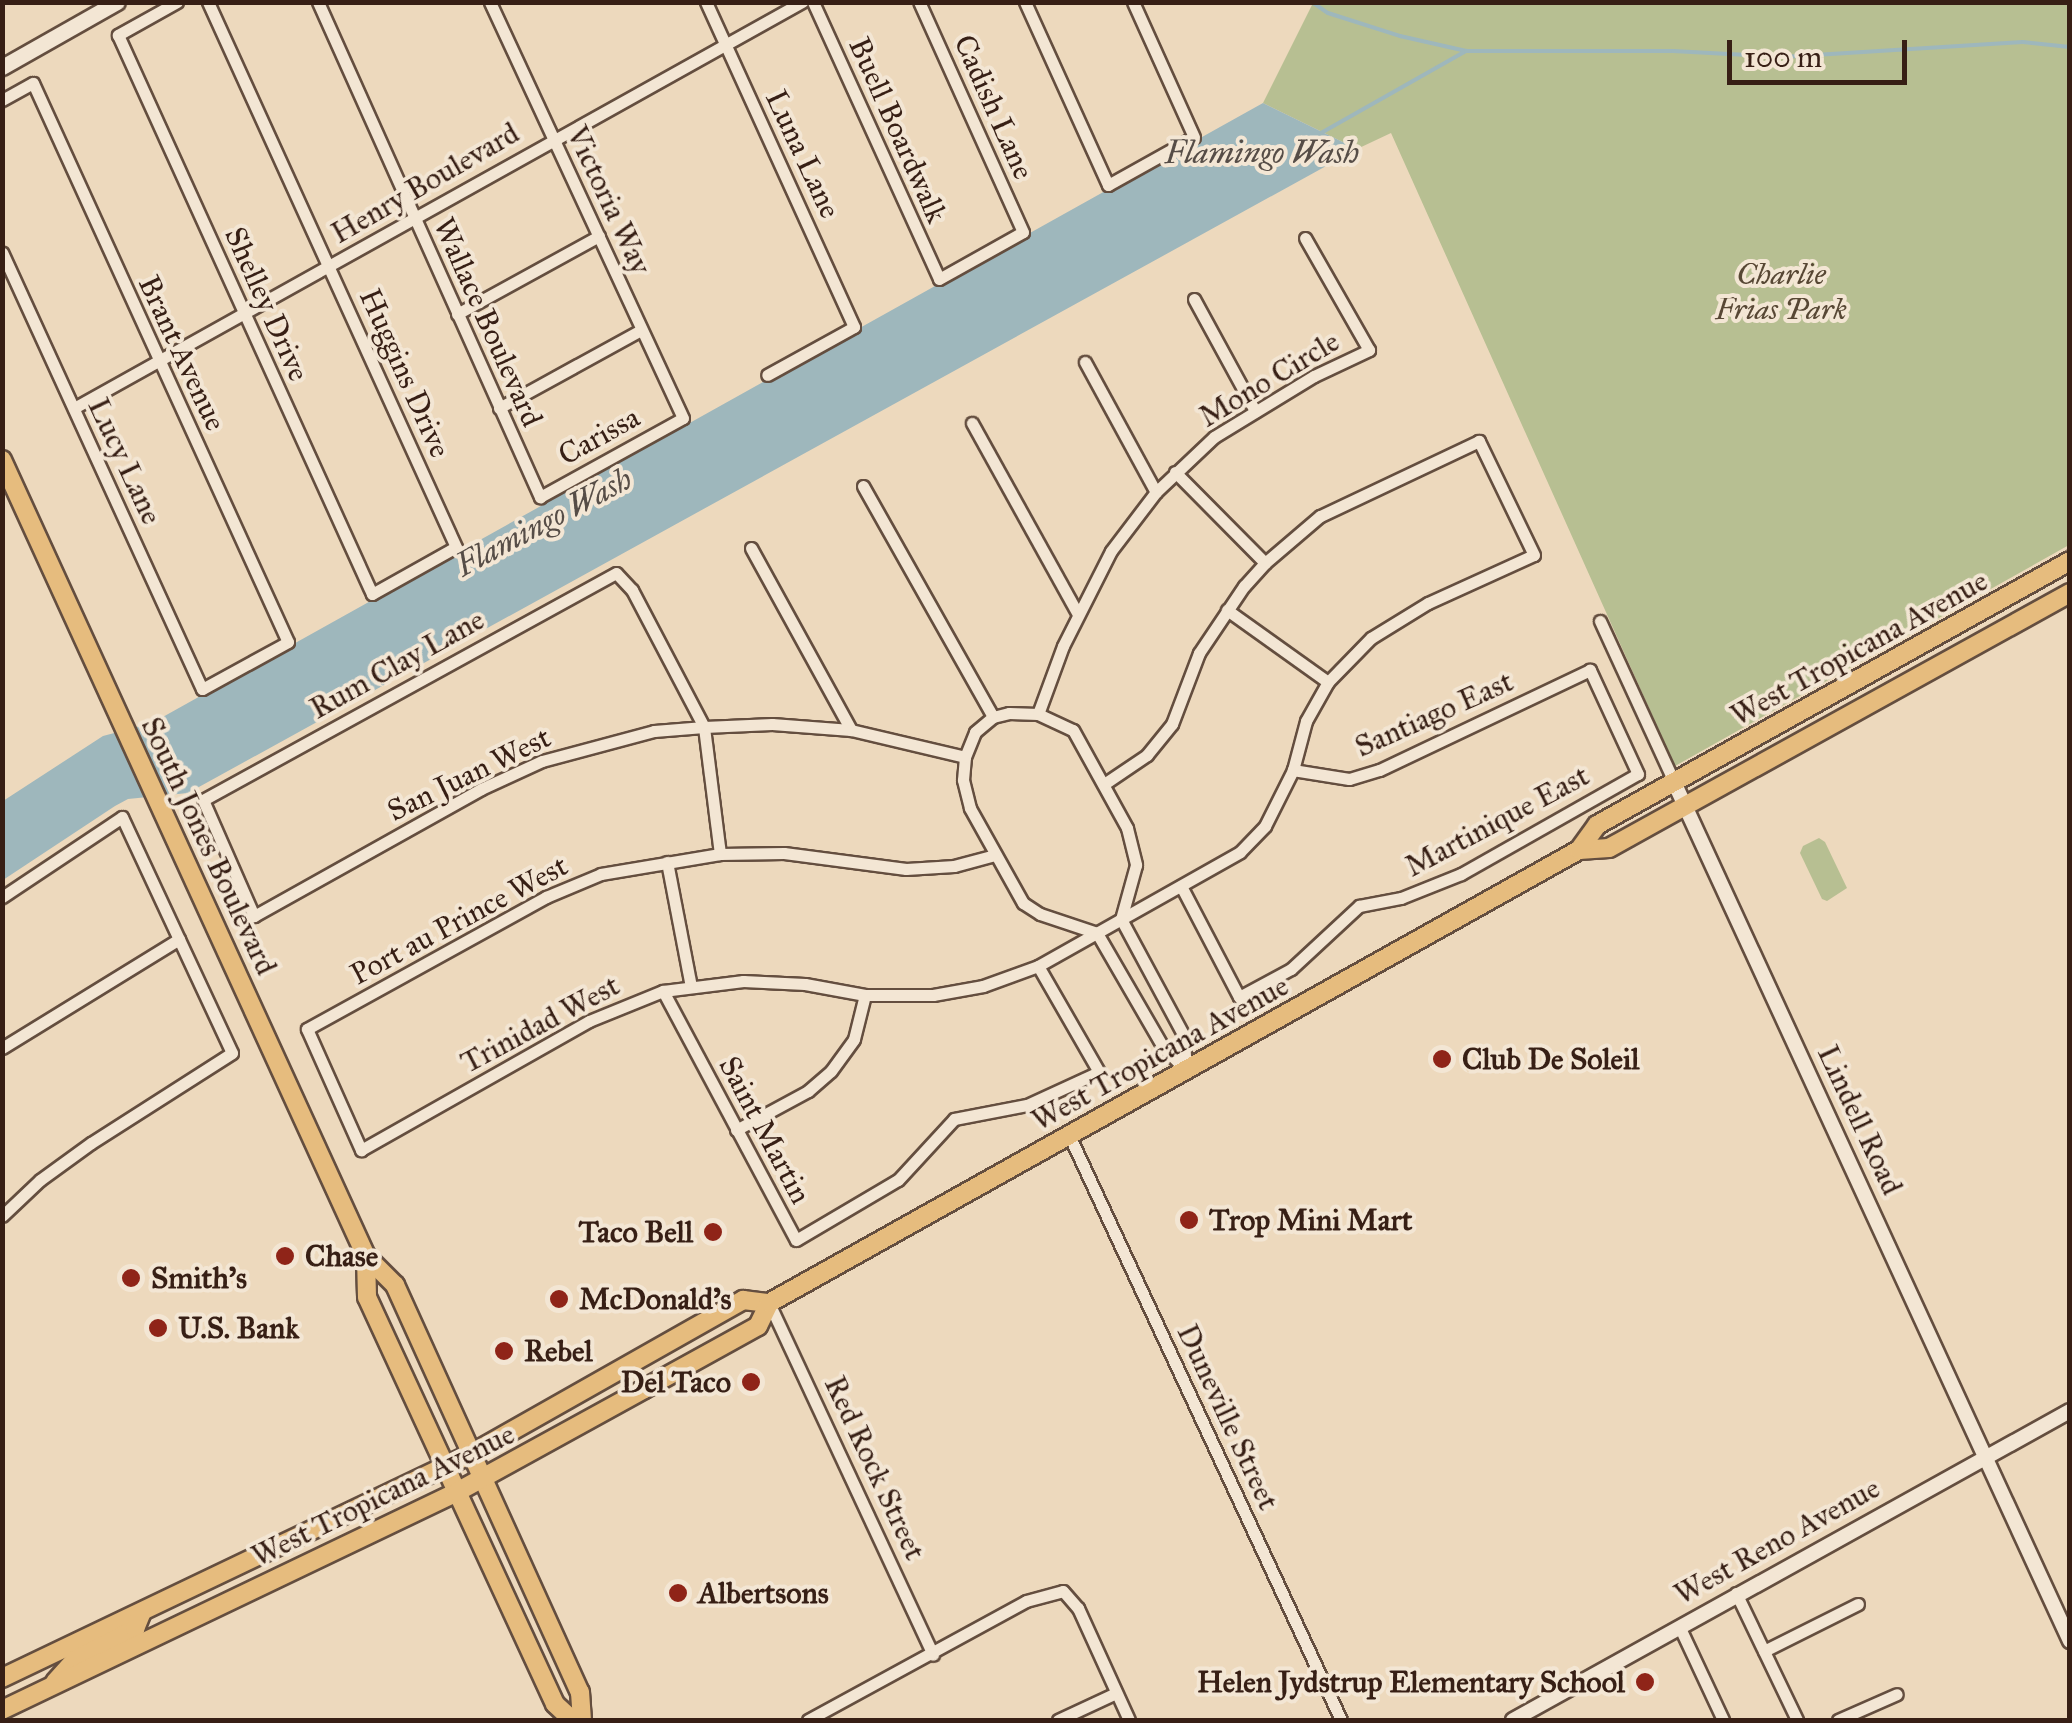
<!DOCTYPE html>
<html>
<head>
<meta charset="utf-8">
<style>
	body { margin:0 }
	#map { position:relative; width:2072px; height:1723px; overflow:hidden; background:#edd9bd; font-family:"IM FELL Great Primer",serif }
	div>[style] { position:absolute }
	[style*='--x'] { left:calc(var(--x)*1px); top:calc(var(--y)*1px); width:calc(var(--w)*1px); rotate:calc(var(--a)*1deg) }
	.green>* { inset:0; background:#b7bf92 }
	.water>* { inset:0; background:#9eb7bc }
	.stream>* { height:4px; margin:-2px; padding:0 2px; transform-origin:2px; border-radius:2px; background:#9eb7bc }
	.roads { filter:drop-shadow(2px 0 #644e3f) drop-shadow(-2px 0 #644e3f) drop-shadow(0 2px #644e3f) drop-shadow(0 -2px #644e3f) }
	.minor>* { height:11px; margin:-5.5px; padding:0 5.5px; transform-origin:5.5px; border-radius:5.5px; background:#f3e6d4 }
	.tertiary>* { height:14px; margin:-7px; padding:0 7px; transform-origin:7px; border-radius:7px; background:#f3e6d4 }
	.secondary>* { height:15px; margin:-7.5px; padding:0 7.5px; transform-origin:7.5px; border-radius:7.5px; background:#f3e6d4 }
	.primary>* { height:18px; margin:-9px; padding:0 9px; transform-origin:9px; border-radius:9px; background:#e6bc7e }
	.dots>* { width:28px; height:28px; translate:-50% -50%; box-sizing:border-box; border:5px solid #f3e6d4; border-radius:50% }
	span { translate:-50% -50%; white-space:nowrap; text-align:center; line-height:1.15; -webkit-text-stroke:8px #f3e6d4; paint-order:stroke }
	.street-label { font-size:30px; color:#371f15 }
	.park-label { font-size:30px; color:#574734; font-style:italic }
	.poi-label { font-size:30px; color:#371f15; font-weight:700 }
	.left { translate:0 -50%; text-align:left }
	.right { translate:-100% -50%; text-align:right }
	.water-label { font-size:32px; color:#564d47; font-style:italic }
	.frame { position:absolute; inset:0; border:5px solid #371f15; pointer-events:none }
	.scale { position:absolute; left:1727px; top:40px; width:180px; height:45px; box-sizing:border-box; border:5px solid #371f15; border-top:0; padding-left:12px; font-size:30px; line-height:35px; white-space:nowrap; color:#371f15; -webkit-text-stroke:8px #f3e6d4; paint-order:stroke }
</style>
</head>
<body>
<div id="map">
	<div class="green">
		<div style="clip-path:polygon(1313px 3px,2069px 3px,2069px 545px,1675px 766px,1391px 133px,1357px 149px,1263px 103px)"></div>
		<div style="clip-path:polygon(1819px 838px,1825px 842px,1847px 888px,1827px 901px,1822px 899px,1800px 853px,1803px 846px)"></div>
	</div>
	<div class="water">
		<div style="clip-path:polygon(1263px 103px,1357px 149px,188px 793px,128px 799px,115px 806px,3px 880px,3px 801px,103px 736px,152px 723px)"></div>
	</div>
	<div class="stream">
		<div style="--x:1312;--y:2;--w:19;--a:35"></div>
		<div style="--x:1328;--y:13;--w:76;--a:17.7"></div>
		<div style="--x:1400;--y:36;--w:68;--a:12.8"></div>
		<div style="--x:1321;--y:133;--w:167;--a:-29.5"></div>
		<div style="--x:1466;--y:51;--w:207;--a:0"></div>
		<div style="--x:1673;--y:51;--w:110;--a:3.1"></div>
		<div style="--x:1783;--y:57;--w:240;--a:-3.6"></div>
		<div style="--x:2023;--y:42;--w:47;--a:6.1"></div>
	</div>
	<div class="roads">
		<div class="minor">
			<div style="--x:177;--y:2;--w:68;--a:150.8"></div>
			<div style="--x:118;--y:35;--w:614;--a:65.56"></div>
			<div style="--x:372;--y:594;--w:96;--a:-29.2"></div>
			<div style="--x:456;--y:547;--w:599;--a:-114.47"></div>
			<div style="--x:318;--y:2;--w:543;--a:65.84"></div>
			<div style="--x:540;--y:497;--w:163;--a:-28.9"></div>
			<div style="--x:683;--y:418;--w:459;--a:-114.9"></div>
			<div style="--x:706;--y:2;--w:357;--a:65.5"></div>
			<div style="--x:854;--y:327;--w:99;--a:151.1"></div>
			<div style="--x:813;--y:2;--w:304;--a:65.5"></div>
			<div style="--x:939;--y:279;--w:96;--a:-29.2"></div>
			<div style="--x:1023;--y:232;--w:252;--a:-114.3"></div>
			<div style="--x:1025;--y:2;--w:201;--a:65.6"></div>
			<div style="--x:1108;--y:185;--w:98;--a:-29.2"></div>
			<div style="--x:1194;--y:137;--w:148;--a:-114.3"></div>
			<div style="--x:2;--y:100;--w:35;--a:-29"></div>
			<div style="--x:33;--y:83;--w:614;--a:65.48"></div>
			<div style="--x:288;--y:642;--w:98;--a:151.3"></div>
			<div style="--x:202;--y:689;--w:480;--a:-114.6"></div>
			<div style="--x:1194;--y:299;--w:128;--a:61.4"></div>
			<div style="--x:457;--y:314;--w:162;--a:-28.8"></div>
			<div style="--x:1085;--y:362;--w:148;--a:61.4"></div>
			<div style="--x:74;--y:408;--w:834;--a:-29.15"></div>
			<div style="--x:499;--y:408;--w:162;--a:-28.8"></div>
			<div style="--x:972;--y:423;--w:218;--a:61"></div>
			<div style="--x:1175;--y:472;--w:128;--a:45.3"></div>
			<div style="--x:863;--y:486;--w:265;--a:60.6"></div>
			<div style="--x:751;--y:548;--w:208;--a:61.2"></div>
			<div style="--x:1227;--y:610;--w:124;--a:35.5"></div>
			<div style="--x:1600;--y:621;--w:177;--a:65.3"></div>
			<div style="--x:1009;--y:713;--w:29;--a:2"></div>
			<div style="--x:1038;--y:714;--w:38;--a:25"></div>
			<div style="--x:1073;--y:730;--w:112;--a:61.1"></div>
			<div style="--x:1127;--y:828;--w:38;--a:76"></div>
			<div style="--x:1136;--y:865;--w:56;--a:105.5"></div>
			<div style="--x:1121;--y:919;--w:133;--a:61.7"></div>
			<div style="--x:1184;--y:1036;--w:34;--a:87"></div>
			<div style="--x:1186;--y:1070;--w:33;--a:-135"></div>
			<div style="--x:1163;--y:1047;--w:132;--a:-120.1"></div>
			<div style="--x:1097;--y:933;--w:60;--a:-161.6"></div>
			<div style="--x:1040;--y:914;--w:20;--a:-147"></div>
			<div style="--x:1023;--y:903;--w:109;--a:-119.2"></div>
			<div style="--x:970;--y:808;--w:29;--a:-104"></div>
			<div style="--x:963;--y:780;--w:23;--a:-85"></div>
			<div style="--x:965;--y:757;--w:27;--a:-68"></div>
			<div style="--x:975;--y:732;--w:23;--a:-40"></div>
			<div style="--x:993;--y:717;--w:16;--a:-14"></div>
			<div style="--x:1038;--y:714;--w:72;--a:-69.8"></div>
			<div style="--x:1063;--y:646;--w:106;--a:-63.2"></div>
			<div style="--x:1111;--y:551;--w:74;--a:-52.7"></div>
			<div style="--x:1156;--y:492;--w:80;--a:-43.5"></div>
			<div style="--x:1214;--y:437;--w:117;--a:-31.4"></div>
			<div style="--x:1314;--y:376;--w:61;--a:-25.3"></div>
			<div style="--x:1369;--y:350;--w:129;--a:-119.7"></div>
			<div style="--x:720;--y:854;--w:128;--a:-97.2"></div>
			<div style="--x:704;--y:727;--w:155;--a:-117.7"></div>
			<div style="--x:632;--y:590;--w:23;--a:-133"></div>
			<div style="--x:616;--y:573;--w:471;--a:151.2"></div>
			<div style="--x:203;--y:800;--w:127;--a:66.3"></div>
			<div style="--x:254;--y:916;--w:260;--a:-29.2"></div>
			<div style="--x:481;--y:789;--w:67;--a:-24.7"></div>
			<div style="--x:542;--y:761;--w:116;--a:-15"></div>
			<div style="--x:654;--y:731;--w:50;--a:-4.6"></div>
			<div style="--x:704;--y:727;--w:68;--a:-2.5"></div>
			<div style="--x:772;--y:724;--w:79;--a:4.3"></div>
			<div style="--x:851;--y:730;--w:117;--a:13.3"></div>
			<div style="--x:995;--y:855;--w:42;--a:165"></div>
			<div style="--x:954;--y:866;--w:48;--a:176.4"></div>
			<div style="--x:906;--y:869;--w:123;--a:-172.5"></div>
			<div style="--x:784;--y:853;--w:64;--a:179.1"></div>
			<div style="--x:720;--y:854;--w:121;--a:170.5"></div>
			<div style="--x:601;--y:874;--w:60;--a:157.3"></div>
			<div style="--x:546;--y:897;--w:273;--a:151.1"></div>
			<div style="--x:307;--y:1029;--w:133;--a:65.9"></div>
			<div style="--x:361;--y:1150;--w:262;--a:-29.5"></div>
			<div style="--x:589;--y:1021;--w:80;--a:-22.1"></div>
			<div style="--x:663;--y:991;--w:81;--a:-7.1"></div>
			<div style="--x:743;--y:981;--w:62;--a:2.8"></div>
			<div style="--x:805;--y:984;--w:61;--a:10.4"></div>
			<div style="--x:865;--y:995;--w:68;--a:0"></div>
			<div style="--x:933;--y:995;--w:51;--a:-10.2"></div>
			<div style="--x:983;--y:986;--w:59;--a:-20"></div>
			<div style="--x:1038;--y:966;--w:232;--a:-29.4"></div>
			<div style="--x:1240;--y:852;--w:36;--a:-46"></div>
			<div style="--x:1265;--y:826;--w:63;--a:-63.4"></div>
			<div style="--x:1293;--y:770;--w:51;--a:-75.1"></div>
			<div style="--x:1306;--y:721;--w:45;--a:-60.6"></div>
			<div style="--x:1328;--y:682;--w:62;--a:-45.7"></div>
			<div style="--x:1371;--y:638;--w:67;--a:-31.6"></div>
			<div style="--x:1428;--y:603;--w:116;--a:-24.4"></div>
			<div style="--x:1534;--y:555;--w:127;--a:-115.8"></div>
			<div style="--x:1479;--y:441;--w:176;--a:154.7"></div>
			<div style="--x:1320;--y:516;--w:72;--a:139.5"></div>
			<div style="--x:1265;--y:563;--w:31;--a:132"></div>
			<div style="--x:1244;--y:586;--w:81;--a:123.9"></div>
			<div style="--x:1199;--y:653;--w:76;--a:110.8"></div>
			<div style="--x:1172;--y:724;--w:40;--a:129"></div>
			<div style="--x:1147;--y:755;--w:52;--a:146"></div>
			<div style="--x:667;--y:862;--w:127;--a:79.1"></div>
			<div style="--x:1181;--y:886;--w:125;--a:62.4"></div>
			<div style="--x:1239;--y:997;--w:59;--a:-28.3"></div>
			<div style="--x:1291;--y:969;--w:93;--a:-42.8"></div>
			<div style="--x:1359;--y:906;--w:43;--a:-10.8"></div>
			<div style="--x:1401;--y:898;--w:65;--a:-21.8"></div>
			<div style="--x:1461;--y:874;--w:203;--a:-29.5"></div>
			<div style="--x:1638;--y:774;--w:115;--a:-114.8"></div>
			<div style="--x:1590;--y:670;--w:233;--a:154.6"></div>
			<div style="--x:1379;--y:770;--w:31;--a:163"></div>
			<div style="--x:1349;--y:779;--w:57;--a:-170.9"></div>
			<div style="--x:2;--y:897;--w:144;--a:-33.7"></div>
			<div style="--x:122;--y:817;--w:260;--a:65"></div>
			<div style="--x:232;--y:1053;--w:167;--a:147.4"></div>
			<div style="--x:91;--y:1143;--w:63;--a:144"></div>
			<div style="--x:40;--y:1180;--w:52;--a:136.5"></div>
			<div style="--x:663;--y:991;--w:282;--a:61.9"></div>
			<div style="--x:796;--y:1240;--w:118;--a:-30.5"></div>
			<div style="--x:898;--y:1180;--w:83;--a:-47.4"></div>
			<div style="--x:954;--y:1119;--w:74;--a:-10.9"></div>
			<div style="--x:1027;--y:1105;--w:79;--a:-24.6"></div>
			<div style="--x:1099;--y:1072;--w:122;--a:-119.9"></div>
			<div style="--x:2;--y:1048;--w:208;--a:-31.6"></div>
			<div style="--x:736;--y:1130;--w:82;--a:-28.4"></div>
			<div style="--x:808;--y:1091;--w:30;--a:-41"></div>
			<div style="--x:831;--y:1071;--w:39;--a:-54"></div>
			<div style="--x:854;--y:1039;--w:45;--a:-76"></div>
			<div style="--x:1069;--y:1135;--w:645;--a:65.06"></div>
			<div style="--x:769;--y:1303;--w:388;--a:65"></div>
			<div style="--x:1736;--y:1593;--w:141;--a:64.3"></div>
			<div style="--x:1680;--y:1628;--w:102;--a:64.9"></div>
			<div style="--x:1764;--y:1651;--w:105;--a:-26.6"></div>
			<div style="--x:808;--y:1720;--w:248;--a:-28.6"></div>
			<div style="--x:1026;--y:1601;--w:38;--a:-15"></div>
			<div style="--x:1063;--y:1591;--w:23;--a:49"></div>
			<div style="--x:1078;--y:1608;--w:123;--a:65.5"></div>
			<div style="--x:1058;--y:1720;--w:64;--a:-25"></div>
			<div style="--x:1838;--y:1720;--w:64;--a:-23.8"></div>
		</div>
		<div class="tertiary">
			<div style="--x:1674;--y:782;--w:946;--a:65.25"></div>
			<div style="--x:1513;--y:1720;--w:637;--a:-29.02"></div>
		</div>
		<div class="secondary">
			<div style="--x:2;--y:67;--w:132;--a:-29.5"></div>
		</div>
		<div class="primary">
			<div style="--x:2;--y:460;--w:875;--a:65.43"></div>
			<div style="--x:366;--y:1256;--w:41;--a:45"></div>
			<div style="--x:395;--y:1285;--w:447;--a:65.6"></div>
			<div style="--x:580;--y:1692;--w:28;--a:86"></div>
			<div style="--x:1579;--y:850;--w:30;--a:-4"></div>
			<div style="--x:1609;--y:848;--w:527;--a:-28.95"></div>
			<div style="--x:366;--y:1256;--w:41;--a:88.6"></div>
			<div style="--x:367;--y:1297;--w:448;--a:65.2"></div>
			<div style="--x:555;--y:1704;--w:23;--a:43"></div>
			<div style="--x:2;--y:1678;--w:520;--a:-25.53"></div>
			<div style="--x:471;--y:1454;--w:313;--a:-29.5"></div>
			<div style="--x:743;--y:1300;--w:26;--a:7"></div>
			<div style="--x:55;--y:1682;--w:30;--a:-48"></div>
			<div style="--x:75;--y:1660;--w:68;--a:-27.3"></div>
			<div style="--x:135;--y:1629;--w:18;--a:-68"></div>
			<div style="--x:2;--y:1710;--w:505;--a:-25.6"></div>
			<div style="--x:457;--y:1492;--w:213;--a:-28.8"></div>
			<div style="--x:644;--y:1389;--w:130;--a:-28.9"></div>
			<div style="--x:758;--y:1326;--w:25;--a:-64"></div>
			<div style="--x:769;--y:1303;--w:928;--a:-29.22"></div>
			<div style="--x:1579;--y:850;--w:31;--a:-54"></div>
			<div style="--x:1597;--y:825;--w:542;--a:-29.17"></div>
		</div>
	</div>
	<div class="dots">
		<div style="left:1442px;top:1059px;background:#8f2418"></div>
		<div style="left:1189px;top:1220px;background:#8f2418"></div>
		<div style="left:713px;top:1232px;background:#8f2418"></div>
		<div style="left:285px;top:1256px;background:#8f2418"></div>
		<div style="left:131px;top:1278px;background:#8f2418"></div>
		<div style="left:559px;top:1299px;background:#8f2418"></div>
		<div style="left:158px;top:1328px;background:#8f2418"></div>
		<div style="left:504px;top:1351px;background:#8f2418"></div>
		<div style="left:751px;top:1382px;background:#8f2418"></div>
		<div style="left:678px;top:1593px;background:#8f2418"></div>
		<div style="left:1645px;top:1682px;background:#8f2418"></div>
	</div>
	<div class="street-label">
		<span style="left:994px;top:107px;rotate:66deg">Cadish Lane</span>
		<span style="left:898px;top:130px;rotate:66deg">Buell Boardwalk</span>
		<span style="left:803px;top:154px;rotate:65deg">Luna Lane</span>
		<span style="left:425px;top:183px;rotate:-30deg">Henry Boulevard</span>
		<span style="left:609px;top:200px;rotate:65deg">Victoria Way</span>
		<span style="left:267px;top:304px;rotate:66deg">Shelley Drive</span>
		<span style="left:488px;top:322px;rotate:66deg">Wallace Boulevard</span>
		<span style="left:182px;top:353px;rotate:65deg">Brant Avenue</span>
		<span style="left:405px;top:373px;rotate:66deg">Huggins Drive</span>
		<span style="left:1269px;top:379px;rotate:-31deg">Mono Circle</span>
		<span style="left:599px;top:436px;rotate:-29deg">Carissa</span>
		<span style="left:125px;top:461px;rotate:65deg">Lucy Lane</span>
		<span style="left:1859px;top:648px;rotate:-29deg">West Tropicana Avenue</span>
		<span style="left:397px;top:664px;rotate:-29deg">Rum Clay Lane</span>
		<span style="left:1434px;top:714px;rotate:-24deg">Santiago East</span>
		<span style="left:469px;top:774px;rotate:-26deg">San Juan West</span>
		<span style="left:1497px;top:821px;rotate:-28deg">Martinique East</span>
		<span style="left:209px;top:846px;rotate:65deg">South Jones Boulevard</span>
		<span style="left:459px;top:920px;rotate:-28deg">Port au Prince West</span>
		<span style="left:540px;top:1024px;rotate:-28deg">Trinidad West</span>
		<span style="left:1160px;top:1053px;rotate:-29deg">West Tropicana Avenue</span>
		<span style="left:1860px;top:1120px;rotate:65deg">Lindell Road</span>
		<span style="left:765px;top:1130px;rotate:62deg">Saint Martin</span>
		<span style="left:1228px;top:1417px;rotate:65deg">Duneville Street</span>
		<span style="left:875px;top:1468px;rotate:65deg">Red Rock Street</span>
		<span style="left:383px;top:1495px;rotate:-26deg">West Tropicana Avenue</span>
		<span style="left:1777px;top:1541px;rotate:-29deg">West Reno Avenue</span>
	</div>
	<div class="park-label">
		<span style="left:1781px;top:291px">Charlie<br>Frias Park</span>
	</div>
	<div class="poi-label">
		<span class="left" style="left:1462px;top:1059px">Club De Soleil</span>
		<span class="left" style="left:1209px;top:1220px">Trop Mini Mart</span>
		<span class="right" style="left:693px;top:1232px">Taco Bell</span>
		<span class="left" style="left:305px;top:1256px">Chase</span>
		<span class="left" style="left:151px;top:1278px">Smith's</span>
		<span class="left" style="left:579px;top:1299px">McDonald's</span>
		<span class="left" style="left:178px;top:1328px">U.S. Bank</span>
		<span class="left" style="left:524px;top:1351px">Rebel</span>
		<span class="right" style="left:731px;top:1382px">Del Taco</span>
		<span class="left" style="left:698px;top:1593px">Albertsons</span>
		<span class="right" style="left:1625px;top:1682px">Helen Jydstrup Elementary School</span>
	</div>
	<div class="water-label">
		<span style="left:1262px;top:153px">Flamingo Wash</span>
		<span style="left:544px;top:523px;rotate:-28deg">Flamingo Wash</span>
	</div>
	<div class="frame"></div>
	<div class="scale">100 m</div>
</div>
</body>
</html>
